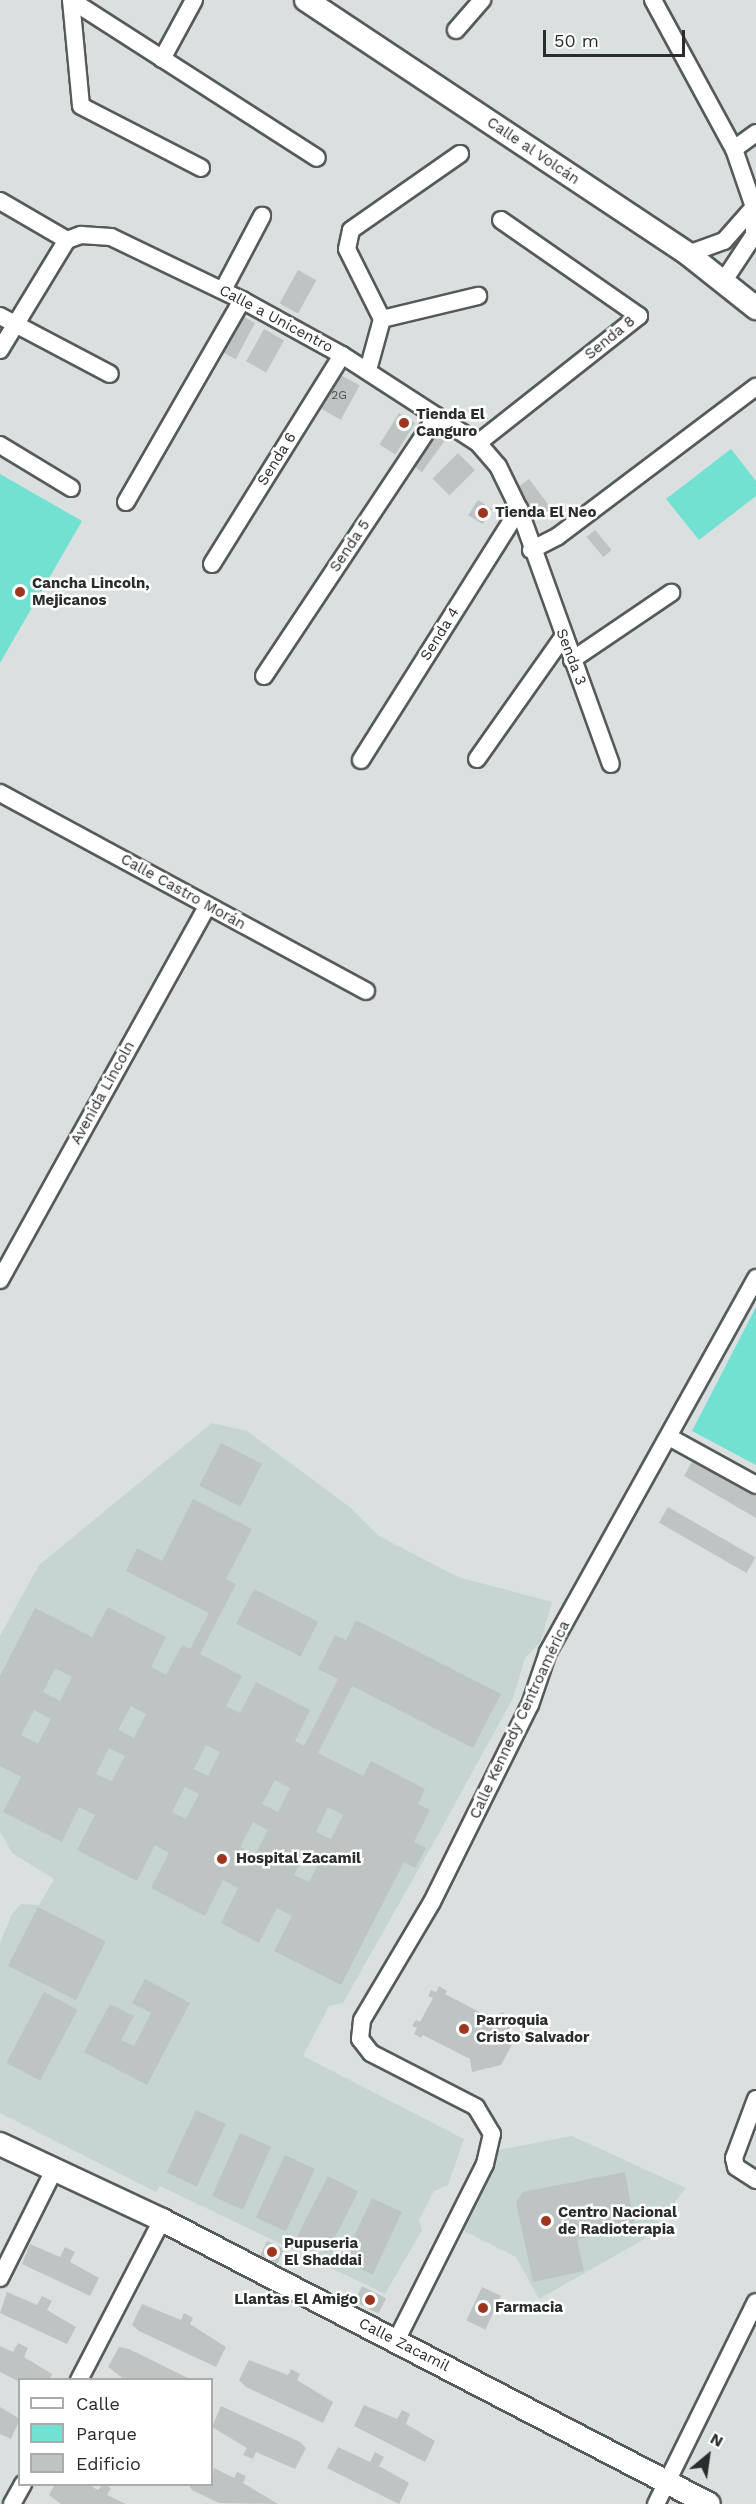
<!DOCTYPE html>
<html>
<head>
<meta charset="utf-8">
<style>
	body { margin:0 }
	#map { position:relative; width:756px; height:2504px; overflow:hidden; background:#dae0df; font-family:"Work Sans",sans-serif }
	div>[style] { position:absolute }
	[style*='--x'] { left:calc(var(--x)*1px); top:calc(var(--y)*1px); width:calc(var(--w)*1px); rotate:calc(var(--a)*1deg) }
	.built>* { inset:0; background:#c6d5d2 }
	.green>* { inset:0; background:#73e1d1 }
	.building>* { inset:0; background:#bec4c3; transform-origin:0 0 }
	.roads { filter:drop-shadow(2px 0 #555b5a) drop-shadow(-2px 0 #555b5a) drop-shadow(0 2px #555b5a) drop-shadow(0 -2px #555b5a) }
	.street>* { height:16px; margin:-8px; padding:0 8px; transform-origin:8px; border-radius:8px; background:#fff }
	.secondary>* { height:22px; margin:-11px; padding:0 11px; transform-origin:11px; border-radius:11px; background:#fff }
	.dots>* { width:16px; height:16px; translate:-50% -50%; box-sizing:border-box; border:3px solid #fff; border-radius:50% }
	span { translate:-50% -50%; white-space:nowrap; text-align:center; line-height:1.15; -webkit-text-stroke:5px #fff; paint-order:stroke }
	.number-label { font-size:12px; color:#4f5352 }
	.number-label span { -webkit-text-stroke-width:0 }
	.street-label { font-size:15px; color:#2a2d2c }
	.poi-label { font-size:15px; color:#2a2d2c; font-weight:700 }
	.left { translate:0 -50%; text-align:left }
	.right { translate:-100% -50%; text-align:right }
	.legend { position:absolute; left:18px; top:2378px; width:195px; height:108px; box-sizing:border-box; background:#fff; border:2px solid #aaabab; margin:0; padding:8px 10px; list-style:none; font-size:18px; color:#2a2d2c }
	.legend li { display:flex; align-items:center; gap:12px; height:30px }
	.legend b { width:30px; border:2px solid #aaabab }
	.north { position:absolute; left:678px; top:2426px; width:60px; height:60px; -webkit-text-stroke:4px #fff; paint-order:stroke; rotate:29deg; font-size:16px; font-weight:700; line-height:24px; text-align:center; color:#2a2d2c }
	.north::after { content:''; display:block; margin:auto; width:21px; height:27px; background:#2a2d2c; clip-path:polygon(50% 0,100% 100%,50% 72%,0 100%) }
	.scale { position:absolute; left:543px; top:30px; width:142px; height:27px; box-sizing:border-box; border:3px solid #2a2d2c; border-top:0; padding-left:8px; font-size:18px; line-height:21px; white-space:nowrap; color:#2a2d2c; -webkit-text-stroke:4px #fff; paint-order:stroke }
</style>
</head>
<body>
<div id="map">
	<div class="built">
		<div style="clip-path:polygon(212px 1423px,247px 1431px,351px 1508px,379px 1536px,458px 1577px,552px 1602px,541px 1641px,525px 1658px,513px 1698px,439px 1833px,343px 2003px,329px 2006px,303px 2056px,464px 2139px,448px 2185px,434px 2191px,419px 2220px,422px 2230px,385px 2294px,160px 2186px,156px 2192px,0 2113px,0 1943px,12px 1914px,21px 1904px,39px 1905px,54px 1879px,12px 1853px,0 1831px,0 1636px,39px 1565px)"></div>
		<div style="clip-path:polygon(572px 2136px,686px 2188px,646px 2238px,539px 2299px,516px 2257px,456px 2227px,493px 2151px)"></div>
	</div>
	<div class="green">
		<div style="clip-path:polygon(731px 449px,756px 481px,756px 496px,699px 540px,666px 499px)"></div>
		<div style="clip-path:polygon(0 474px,82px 521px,0 663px)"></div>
		<div style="clip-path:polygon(756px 1307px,756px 1465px,692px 1431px)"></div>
	</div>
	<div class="building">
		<div style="left:298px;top:270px;width:21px;height:38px;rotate:29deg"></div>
		<div style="left:240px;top:315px;width:17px;height:41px;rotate:28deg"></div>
		<div style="left:264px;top:329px;width:23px;height:37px;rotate:29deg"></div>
		<div style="left:337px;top:373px;width:26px;height:39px;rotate:29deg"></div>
		<div style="left:399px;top:413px;width:19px;height:37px;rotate:32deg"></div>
		<div style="left:433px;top:433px;width:14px;height:38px;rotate:36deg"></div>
		<div style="left:458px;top:453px;width:24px;height:36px;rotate:45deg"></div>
		<div style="left:529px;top:479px;width:40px;height:15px;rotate:53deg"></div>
		<div style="left:478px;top:500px;width:17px;height:18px;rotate:33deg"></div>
		<div style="left:595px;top:530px;width:26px;height:11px;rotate:50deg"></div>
		<div style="left:221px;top:1443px;width:46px;height:48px;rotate:27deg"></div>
		<div style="clip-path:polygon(693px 1460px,756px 1496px,756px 1518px,684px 1476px)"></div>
		<div style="clip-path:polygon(evenodd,193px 1499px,252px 1529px,226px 1579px,236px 1584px,200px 1654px,242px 1676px,226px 1706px,240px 1713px,256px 1682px,310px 1710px,295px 1741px,304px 1746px,338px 1679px,318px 1669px,335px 1635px,346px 1640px,356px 1620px,501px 1694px,473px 1748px,352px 1686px,318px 1753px,363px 1776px,371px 1761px,425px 1789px,418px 1804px,430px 1810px,414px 1842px,426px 1848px,415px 1868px,404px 1862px,341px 1985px,274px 1951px,292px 1916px,277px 1908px,259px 1943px,221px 1923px,238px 1888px,223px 1880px,205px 1916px,151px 1888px,169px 1853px,155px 1845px,137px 1881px,77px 1850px,95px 1815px,79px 1807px,62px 1842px,3px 1812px,21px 1777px,0 1766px,0 1676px,35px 1608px,92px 1637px,108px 1607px,166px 1637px,151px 1667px,166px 1675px,182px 1645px,190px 1649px,209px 1613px,126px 1571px,137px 1548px,162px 1561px,193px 1499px,55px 1668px,72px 1677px,60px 1701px,43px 1692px,55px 1668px,193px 1499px,131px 1706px,146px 1714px,134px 1738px,118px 1730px,131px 1706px,193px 1499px,34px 1710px,51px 1719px,38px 1744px,21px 1735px,34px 1710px,193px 1499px,206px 1745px,220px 1752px,208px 1776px,194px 1769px,206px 1745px,193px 1499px,109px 1748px,125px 1756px,112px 1781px,96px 1774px,109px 1748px,193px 1499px,275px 1780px,290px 1788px,278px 1812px,262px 1804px,275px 1780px,193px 1499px,185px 1787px,199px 1794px,186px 1819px,172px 1812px,185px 1787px,193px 1499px,328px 1807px,343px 1815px,331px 1839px,316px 1832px,328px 1807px,193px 1499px,253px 1822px,268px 1830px,255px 1855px,240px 1847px,253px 1822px,193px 1499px,307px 1850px,322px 1857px,309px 1882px,294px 1875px,307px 1850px)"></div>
		<div style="left:668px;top:1507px;width:101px;height:18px;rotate:30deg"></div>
		<div style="left:254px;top:1589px;width:72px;height:39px;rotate:27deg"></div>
		<div style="left:38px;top:1907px;width:76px;height:66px;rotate:27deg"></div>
		<div style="clip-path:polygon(145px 1979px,190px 2003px,147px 2085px,84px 2052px,110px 2004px,134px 2016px,121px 2040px,134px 2046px,151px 2013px,132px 2003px)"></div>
		<div style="clip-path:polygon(439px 1986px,447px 1991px,445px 1994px,491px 2018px,503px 2012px,515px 2039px,501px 2065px,472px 2072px,470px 2059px,423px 2035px,421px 2038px,414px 2034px,417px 2028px,412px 2026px,416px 2020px,420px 2022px,433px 1998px,428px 1996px,431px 1990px,436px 1992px)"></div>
		<div style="left:44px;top:1992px;width:38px;height:80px;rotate:28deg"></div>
		<div style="left:196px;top:2110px;width:33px;height:69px;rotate:25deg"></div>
		<div style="left:240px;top:2133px;width:34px;height:69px;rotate:24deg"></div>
		<div style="left:285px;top:2155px;width:33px;height:69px;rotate:25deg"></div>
		<div style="clip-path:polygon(625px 2172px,635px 2227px,577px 2240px,584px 2271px,533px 2282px,516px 2202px,523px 2192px)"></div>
		<div style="left:328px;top:2176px;width:34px;height:69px;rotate:27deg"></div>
		<div style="left:372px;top:2198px;width:33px;height:69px;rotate:25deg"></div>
		<div style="left:267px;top:2241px;width:19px;height:16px;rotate:25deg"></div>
		<div style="clip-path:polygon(30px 2244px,60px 2257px,65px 2247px,75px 2252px,70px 2262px,99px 2278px,90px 2296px,22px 2264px)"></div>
		<div style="left:362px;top:2286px;width:27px;height:17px;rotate:27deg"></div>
		<div style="left:482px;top:2287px;width:21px;height:37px;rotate:25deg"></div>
		<div style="clip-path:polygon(7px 2292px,37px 2305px,42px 2296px,52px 2301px,47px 2310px,76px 2327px,67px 2344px,0 2313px)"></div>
		<div style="clip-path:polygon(142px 2304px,181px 2320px,184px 2313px,193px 2318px,190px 2324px,226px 2347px,216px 2367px,139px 2331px,132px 2325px)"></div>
		<div style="clip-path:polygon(18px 2343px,28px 2348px,24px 2357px,52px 2374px,50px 2379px,20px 2382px,0 2372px,0 2346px,13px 2352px)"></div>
		<div style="clip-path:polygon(119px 2347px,129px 2349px,190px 2379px,124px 2379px,108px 2367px)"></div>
		<div style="clip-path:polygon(249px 2360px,288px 2375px,291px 2369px,300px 2374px,297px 2380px,333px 2402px,323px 2423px,246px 2387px,239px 2380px)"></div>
		<div style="clip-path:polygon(364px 2405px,397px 2419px,402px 2410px,410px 2414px,406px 2424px,435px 2441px,425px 2462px,354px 2426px)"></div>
		<div style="clip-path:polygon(221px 2406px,300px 2442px,306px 2448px,295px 2469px,256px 2452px,253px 2459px,243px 2455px,247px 2448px,212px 2427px)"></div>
		<div style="clip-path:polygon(0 2407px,20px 2419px,11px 2439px,0 2434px)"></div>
		<div style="clip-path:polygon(338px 2447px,370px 2462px,375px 2452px,384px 2457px,379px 2466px,409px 2483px,399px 2504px,327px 2468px)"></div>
		<div style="clip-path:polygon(214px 2468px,234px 2478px,237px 2472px,246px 2476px,243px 2483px,278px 2504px,219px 2503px,192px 2490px,188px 2484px,212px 2484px)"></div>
		<div style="clip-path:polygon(55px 2484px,87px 2484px,98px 2490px,103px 2484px,111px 2488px,107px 2495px,126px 2504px,61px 2504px,49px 2495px)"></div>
	</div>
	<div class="roads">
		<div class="street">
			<div style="--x:71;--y:0;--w:292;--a:32.7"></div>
			<div style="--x:71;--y:0;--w:106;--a:84.6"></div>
			<div style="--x:81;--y:106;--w:135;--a:27.3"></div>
			<div style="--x:653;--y:0;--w:170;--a:61.5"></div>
			<div style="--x:734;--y:149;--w:61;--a:71"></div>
			<div style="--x:754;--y:207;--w:28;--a:90"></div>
			<div style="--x:754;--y:235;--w:56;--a:123.4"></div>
			<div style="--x:456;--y:30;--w:40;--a:-49"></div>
			<div style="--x:162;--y:59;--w:67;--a:-61.5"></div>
			<div style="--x:734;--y:149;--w:27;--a:-36"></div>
			<div style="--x:0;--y:201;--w:78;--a:30.2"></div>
			<div style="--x:688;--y:254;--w:38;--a:-20"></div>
			<div style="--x:724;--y:241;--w:45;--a:-48.6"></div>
			<div style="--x:223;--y:290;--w:84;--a:-62.2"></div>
			<div style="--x:0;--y:316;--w:124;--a:27.8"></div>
			<div style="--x:382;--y:319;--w:99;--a:-13.5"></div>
			<div style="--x:0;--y:350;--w:129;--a:-58.7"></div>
			<div style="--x:67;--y:240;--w:15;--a:-20"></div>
			<div style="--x:81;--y:235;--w:30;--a:4"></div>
			<div style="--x:111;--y:237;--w:145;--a:25.7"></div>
			<div style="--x:242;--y:300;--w:114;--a:28.8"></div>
			<div style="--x:342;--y:355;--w:162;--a:32.9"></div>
			<div style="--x:478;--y:443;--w:30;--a:49"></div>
			<div style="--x:498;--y:466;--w:48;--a:64"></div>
			<div style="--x:519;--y:509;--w:271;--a:70.2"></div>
			<div style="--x:368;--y:370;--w:53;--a:-74.6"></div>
			<div style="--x:382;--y:319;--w:78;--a:-116.6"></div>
			<div style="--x:347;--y:249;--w:19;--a:-78"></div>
			<div style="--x:351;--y:230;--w:133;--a:-34.9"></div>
			<div style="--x:478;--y:443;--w:205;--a:-38.3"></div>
			<div style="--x:639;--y:316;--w:168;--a:-145.2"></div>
			<div style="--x:0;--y:445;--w:83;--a:31.2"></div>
			<div style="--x:126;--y:502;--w:233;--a:-60.1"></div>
			<div style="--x:531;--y:550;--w:30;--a:-27"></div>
			<div style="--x:558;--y:536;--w:248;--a:-37"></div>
			<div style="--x:212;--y:564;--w:246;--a:-58.1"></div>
			<div style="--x:572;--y:660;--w:120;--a:-34.1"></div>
			<div style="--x:264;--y:676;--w:312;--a:-56.4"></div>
			<div style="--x:477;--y:759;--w:149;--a:-54.8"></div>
			<div style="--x:361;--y:760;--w:297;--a:-57.8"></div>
			<div style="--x:0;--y:793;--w:416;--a:28.4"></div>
			<div style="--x:0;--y:1280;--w:427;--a:-61"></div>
			<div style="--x:671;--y:1438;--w:97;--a:28.9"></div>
			<div style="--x:756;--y:2099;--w:63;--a:110.4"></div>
			<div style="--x:734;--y:2158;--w:9;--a:77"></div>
			<div style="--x:736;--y:2167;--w:24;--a:33"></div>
			<div style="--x:0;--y:2278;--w:121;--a:-63.4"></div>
			<div style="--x:396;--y:2341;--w:198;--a:-63.3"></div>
			<div style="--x:485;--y:2164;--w:31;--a:-77"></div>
			<div style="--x:492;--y:2134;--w:31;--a:-121"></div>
			<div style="--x:476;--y:2107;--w:118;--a:-152.8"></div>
			<div style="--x:371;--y:2053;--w:18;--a:-128"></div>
			<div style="--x:360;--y:2039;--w:19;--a:-84"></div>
			<div style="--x:362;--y:2020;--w:137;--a:-59.3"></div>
			<div style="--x:432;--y:1902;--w:220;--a:-63.6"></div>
			<div style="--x:530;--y:1705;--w:56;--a:-71.2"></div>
			<div style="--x:548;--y:1652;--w:428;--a:-60.9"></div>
			<div style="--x:79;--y:2380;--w:180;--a:-62.6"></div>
			<div style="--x:12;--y:2504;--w:23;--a:-61"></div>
			<div style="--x:656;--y:2504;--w:225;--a:-63.7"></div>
		</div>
		<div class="secondary">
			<div style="--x:306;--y:0;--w:459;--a:33.6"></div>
			<div style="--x:688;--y:254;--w:87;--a:38.5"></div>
			<div style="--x:0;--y:2144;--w:179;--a:25.1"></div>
			<div style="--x:162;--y:2220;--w:616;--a:27.44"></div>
		</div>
	</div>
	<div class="dots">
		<div style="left:404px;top:423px;background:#9e351f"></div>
		<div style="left:483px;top:513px;background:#9e351f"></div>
		<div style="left:20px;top:592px;background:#9e351f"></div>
		<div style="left:222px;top:1859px;background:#9e351f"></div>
		<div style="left:464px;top:2029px;background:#9e351f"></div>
		<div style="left:546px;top:2221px;background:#9e351f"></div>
		<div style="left:272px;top:2252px;background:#9e351f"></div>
		<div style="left:370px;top:2300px;background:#9e351f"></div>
		<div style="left:483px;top:2308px;background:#9e351f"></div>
	</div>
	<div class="number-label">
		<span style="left:339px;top:396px">2G</span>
	</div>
	<div class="street-label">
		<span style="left:533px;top:151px;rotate:34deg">Calle al Volcán</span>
		<span style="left:276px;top:319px;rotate:28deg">Calle a Unicentro</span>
		<span style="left:610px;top:338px;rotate:-39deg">Senda 8</span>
		<span style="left:277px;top:459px;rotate:-58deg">Senda 6</span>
		<span style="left:350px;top:546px;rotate:-56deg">Senda 5</span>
		<span style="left:440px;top:634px;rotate:-58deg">Senda 4</span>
		<span style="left:571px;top:657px;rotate:69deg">Senda 3</span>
		<span style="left:183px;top:892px;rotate:29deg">Calle Castro Morán</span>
		<span style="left:103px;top:1093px;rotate:-61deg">Avenida Lincoln</span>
		<span style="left:520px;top:1720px;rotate:-65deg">Calle Kennedy Centroamérica</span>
		<span style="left:404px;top:2345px;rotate:27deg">Calle Zacamil</span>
	</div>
	<div class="poi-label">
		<span class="left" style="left:416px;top:423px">Tienda El<br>Canguro</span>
		<span class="left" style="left:495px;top:513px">Tienda El Neo</span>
		<span class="left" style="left:32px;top:592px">Cancha Lincoln,<br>Mejicanos</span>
		<span class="left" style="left:236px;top:1859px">Hospital Zacamil</span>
		<span class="left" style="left:476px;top:2029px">Parroquia<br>Cristo Salvador</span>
		<span class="left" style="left:558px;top:2221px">Centro Nacional<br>de Radioterapia</span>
		<span class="left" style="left:284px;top:2252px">Pupuseria<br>El Shaddai</span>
		<span class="right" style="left:358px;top:2300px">Llantas El Amigo</span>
		<span class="left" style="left:495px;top:2308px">Farmacia</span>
	</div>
	<ul class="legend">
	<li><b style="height:8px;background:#fff"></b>Calle</li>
	<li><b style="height:16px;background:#73e1d1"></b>Parque</li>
	<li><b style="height:16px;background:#bec4c3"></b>Edificio</li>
	</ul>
	<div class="north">N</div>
	<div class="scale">50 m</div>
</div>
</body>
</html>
